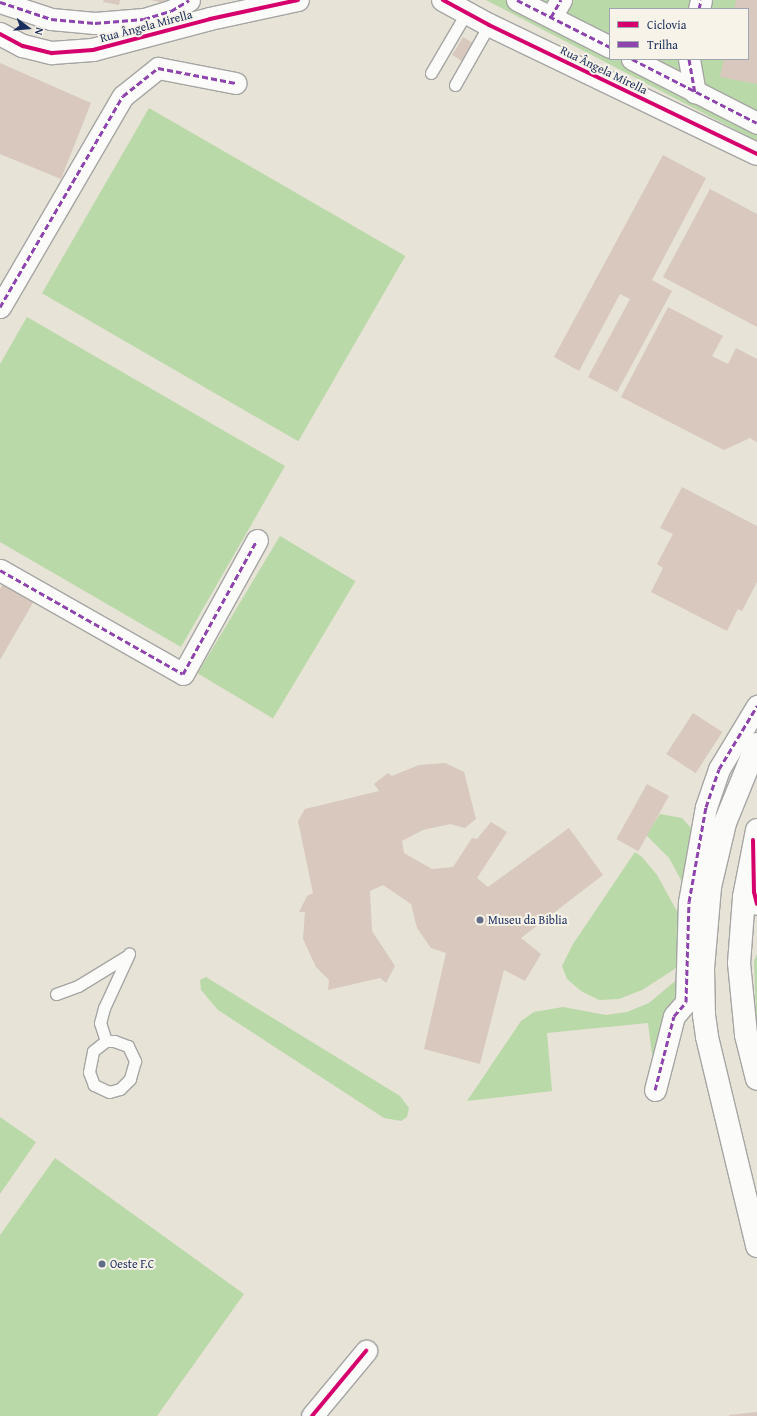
<!DOCTYPE html>
<html>
<head>
<meta charset="utf-8">
<style>
	body { margin:0 }
	#map { position:relative; width:757px; height:1416px; overflow:hidden; background:#e7e3d6; font-family:"Gentium Book Plus",serif }
	div>[style] { position:absolute }
	[style*='--x'] { left:calc(var(--x)*1px); top:calc(var(--y)*1px); width:calc(var(--w)*1px); rotate:calc(var(--a)*1deg) }
	.green>* { inset:0; background:#bad9a9; transform-origin:0 0 }
	.building>* { inset:0; background:#d8c8be; transform-origin:0 0 }
	.roads { filter:drop-shadow(1px 0 #a5a5a4) drop-shadow(-1px 0 #a5a5a4) drop-shadow(0 1px #a5a5a4) drop-shadow(0 -1px #a5a5a4) }
	.lane>* { height:11px; margin:-5.5px; padding:0 5.5px; transform-origin:5.5px; border-radius:5.5px; background:#fbfbf9 }
	.street>* { height:21px; margin:-10.5px; padding:0 10.5px; transform-origin:10.5px; border-radius:10.5px; background:#fbfbf9 }
	.secondary>* { height:22px; margin:-11px; padding:0 11px; transform-origin:11px; border-radius:11px; background:#fbfbf9 }
	.primary>* { height:22px; margin:-11px; padding:0 11px; transform-origin:11px; border-radius:11px; background:#fbfbf9 }
	.quiet>* { height:3px; margin-top:-1.5px; transform-origin:0; background:repeating-linear-gradient(90deg,#8e44ad 0 6px,transparent 0 9px) }
	.cycleway>* { height:4px; margin:-2px; padding:0 2px; transform-origin:2px; border-radius:2px; background:#d6006c }
	.dots>* { width:11px; height:11px; translate:-50% -50%; box-sizing:border-box; border:2px solid #f7f3e8; border-radius:50% }
	span { translate:-50% -50%; white-space:nowrap; text-align:center; line-height:1.15; -webkit-text-stroke:4px #f7f3e8; paint-order:stroke }
	.street-label { font-size:12px; color:#1b2f5e }
	.poi-label { font-size:12px; color:#1b2f5e }
	.left { translate:0 -50%; text-align:left }
	.legend { position:absolute; left:609px; top:8px; width:140px; height:52px; box-sizing:border-box; background:#f7f3e8; border:1px solid #9fa5b1; margin:0; padding:5px 7px; list-style:none; font-size:12px; color:#1b2f5e }
	.legend li { display:flex; align-items:center; gap:8px; height:20px }
	.legend b { width:20px; border:1px solid #9fa5b1 }
	.north { position:absolute; left:8px; top:8px; width:40px; height:40px; -webkit-text-stroke:3px #f7f3e8; paint-order:stroke; rotate:106deg; font-size:11px; font-weight:700; line-height:16px; text-align:center; color:#1b2f5e }
	.north::after { content:''; display:block; margin:auto; width:14px; height:18px; background:#1b2f5e; clip-path:polygon(50% 0,100% 100%,50% 72%,0 100%) }
</style>
</head>
<body>
<div id="map">
	<div class="green">
		<div style="clip-path:polygon(evenodd,486px 0,757px 0,757px 141px,486px 0,610px 9px,748px 9px,748px 59px,610px 59px,610px 9px)"></div>
		<div style="left:149px;top:108px;width:296px;height:214px;rotate:30deg"></div>
		<div style="clip-path:polygon(27px 317px,285px 466px,181px 647px,0 542px,0 364px)"></div>
		<div style="left:280px;top:536px;width:88px;height:160px;rotate:31deg"></div>
		<div style="clip-path:polygon(660px 814px,682px 818px,691px 828px,697px 848px,687px 891px,669px 858px,646px 835px)"></div>
		<div style="clip-path:polygon(635px 852px,642px 857px,657px 875px,684px 924px,681px 965px,642px 990px,619px 999px,599px 1000px,581px 991px,567px 979px,562px 966px,573px 944px)"></div>
		<div style="clip-path:polygon(757px 954px,757px 1042px,754px 961px)"></div>
		<div style="clip-path:polygon(681px 976px,655px 1078px,648px 1023px,547px 1033px,552px 1091px,467px 1101px,521px 1021px,534px 1012px,563px 1007px,606px 1015px,627px 1012px,649px 1003px)"></div>
		<div style="clip-path:polygon(206px 977px,400px 1096px,409px 1108px,407px 1117px,401px 1121px,384px 1118px,218px 1010px,201px 990px,200px 980px)"></div>
		<div style="clip-path:polygon(0 1117px,36px 1142px,0 1194px)"></div>
		<div style="clip-path:polygon(55px 1158px,244px 1294px,157px 1416px,0 1416px,0 1235px)"></div>
	</div>
	<div class="building">
		<div style="clip-path:polygon(104px 0,120px 0,119px 5px,103px 2px)"></div>
		<div style="clip-path:polygon(151px 0,167px 0,166px 4px)"></div>
		<div style="clip-path:polygon(736px 0,757px 0,757px 84px,720px 77px,724px 59px,748px 59px,748px 9px,734px 9px)"></div>
		<div style="left:463px;top:37px;width:12px;height:21px;rotate:31deg"></div>
		<div style="clip-path:polygon(0 63px,91px 103px,61px 179px,0 154px)"></div>
		<div style="clip-path:polygon(663px 155px,706px 178px,652px 280px,672px 291px,617px 392px,588px 377px,630px 299px,620px 294px,579px 371px,554px 357px)"></div>
		<div style="clip-path:polygon(710px 189px,757px 214px,757px 327px,663px 277px)"></div>
		<div style="clip-path:polygon(668px 307px,723px 336px,712px 356px,728px 364px,736px 348px,757px 359px,757px 442px,750px 438px,724px 450px,621px 397px)"></div>
		<div style="clip-path:polygon(682px 487px,757px 526px,757px 582px,742px 611px,738px 609px,727px 631px,651px 592px,663px 568px,657px 564px,673px 534px,660px 528px)"></div>
		<div style="clip-path:polygon(4px 583px,34px 601px,0 660px,0 589px)"></div>
		<div style="left:693px;top:713px;width:35px;height:49px;rotate:33deg"></div>
		<div style="clip-path:polygon(445px 763px,464px 772px,476px 819px,465px 828px,450px 824px,423px 830px,402px 841px,404px 853px,432px 869px,453px 867px,472px 838px,477px 839px,491px 822px,507px 832px,477px 878px,488px 887px,569px 828px,603px 875px,521px 938px,541px 954px,525px 981px,504px 970px,480px 1064px,424px 1049px,446px 953px,431px 948px,417px 928px,411px 904px,383px 885px,370px 891px,372px 931px,395px 966px,386px 983px,380px 978px,328px 990px,329px 980px,316px 967px,303px 939px,305px 912px,299px 912px,307px 896px,313px 893px,298px 821px,305px 809px,379px 791px,374px 784px,388px 773px,392px 776px,419px 765px)"></div>
		<div style="left:647px;top:784px;width:25px;height:63px;rotate:29deg"></div>
		<div style="clip-path:polygon(757px 1412px,757px 1416px,729px 1416px,729px 1415px)"></div>
	</div>
	<div class="roads">
		<div class="lane">
			<div style="--x:431;--y:73;--w:69;--a:-59.7"></div>
			<div style="--x:455;--y:85;--w:69;--a:-60.5"></div>
			<div style="--x:56;--y:994;--w:23;--a:-20"></div>
			<div style="--x:78;--y:986;--w:57;--a:-31.5"></div>
			<div style="--x:106;--y:1041;--w:8;--a:0"></div>
			<div style="--x:114;--y:1041;--w:15;--a:20"></div>
			<div style="--x:128;--y:1046;--w:17;--a:65"></div>
			<div style="--x:135;--y:1061;--w:19;--a:106"></div>
			<div style="--x:130;--y:1079;--w:14;--a:135"></div>
			<div style="--x:120;--y:1089;--w:11;--a:165"></div>
			<div style="--x:109;--y:1092;--w:17;--a:-155"></div>
			<div style="--x:94;--y:1085;--w:14;--a:-111"></div>
			<div style="--x:89;--y:1072;--w:21;--a:-79"></div>
			<div style="--x:93;--y:1051;--w:16;--a:-38"></div>
			<div style="--x:106;--y:1041;--w:19;--a:-108"></div>
			<div style="--x:100;--y:1023;--w:16;--a:-75"></div>
			<div style="--x:104;--y:1008;--w:60;--a:-65.2"></div>
		</div>
		<div class="street">
			<div style="--x:517;--y:0;--w:104;--a:26.8"></div>
			<div style="--x:0;--y:2;--w:54;--a:18.4"></div>
			<div style="--x:51;--y:19;--w:44;--a:5.2"></div>
			<div style="--x:95;--y:23;--w:49;--a:-4.7"></div>
			<div style="--x:144;--y:19;--w:28;--a:-17"></div>
			<div style="--x:171;--y:11;--w:21;--a:-31"></div>
			<div style="--x:699;--y:9;--w:9;--a:-77"></div>
			<div style="--x:551;--y:17;--w:20;--a:-60"></div>
			<div style="--x:632;--y:59;--w:140;--a:27.1"></div>
			<div style="--x:689;--y:59;--w:34;--a:80"></div>
			<div style="--x:0;--y:307;--w:244;--a:-59.8"></div>
			<div style="--x:123;--y:96;--w:45;--a:-38.7"></div>
			<div style="--x:158;--y:68;--w:79;--a:10.9"></div>
			<div style="--x:0;--y:570;--w:210;--a:29.6"></div>
			<div style="--x:183;--y:674;--w:153;--a:-61.1"></div>
			<div style="--x:754;--y:869;--w:35;--a:85"></div>
			<div style="--x:655;--y:1090;--w:76;--a:-75.6"></div>
			<div style="--x:674;--y:1016;--w:18;--a:-49"></div>
			<div style="--x:686;--y:1002;--w:100;--a:-88.3"></div>
			<div style="--x:689;--y:902;--w:97;--a:-79.9"></div>
			<div style="--x:706;--y:807;--w:40;--a:-71.1"></div>
			<div style="--x:719;--y:769;--w:74;--a:-58.9"></div>
			<div style="--x:312;--y:1416;--w:85;--a:-50.3"></div>
		</div>
		<div class="secondary">
			<div style="--x:443;--y:0;--w:52;--a:28.5"></div>
			<div style="--x:489;--y:25;--w:297;--a:25.7"></div>
			<div style="--x:0;--y:34;--w:26;--a:28"></div>
			<div style="--x:23;--y:46;--w:30;--a:14"></div>
			<div style="--x:52;--y:53;--w:41;--a:-4.2"></div>
			<div style="--x:93;--y:50;--w:121;--a:-14.8"></div>
			<div style="--x:210;--y:19;--w:90;--a:-12.2"></div>
		</div>
		<div class="primary">
			<div style="--x:757;--y:744;--w:85;--a:112.1"></div>
			<div style="--x:725;--y:823;--w:66;--a:103.2"></div>
			<div style="--x:710;--y:887;--w:82;--a:94.9"></div>
			<div style="--x:703;--y:969;--w:46;--a:88.8"></div>
			<div style="--x:704;--y:1015;--w:22;--a:82"></div>
			<div style="--x:707;--y:1037;--w:215;--a:76.5"></div>
			<div style="--x:757;--y:830;--w:68;--a:101"></div>
			<div style="--x:744;--y:897;--w:66;--a:94.3"></div>
			<div style="--x:739;--y:963;--w:72;--a:84.4"></div>
			<div style="--x:746;--y:1035;--w:45;--a:76"></div>
		</div>
	</div>
	<div class="quiet">
		<div style="--x:517;--y:0;--w:104;--a:26.8"></div>
		<div style="--x:0;--y:2;--w:54;--a:18.4"></div>
		<div style="--x:51;--y:19;--w:44;--a:5.2"></div>
		<div style="--x:95;--y:23;--w:49;--a:-4.7"></div>
		<div style="--x:144;--y:19;--w:28;--a:-17"></div>
		<div style="--x:171;--y:11;--w:21;--a:-31"></div>
		<div style="--x:699;--y:9;--w:9;--a:-77"></div>
		<div style="--x:551;--y:17;--w:20;--a:-60"></div>
		<div style="--x:632;--y:59;--w:140;--a:27.1"></div>
		<div style="--x:689;--y:59;--w:34;--a:80"></div>
		<div style="--x:0;--y:307;--w:244;--a:-59.8"></div>
		<div style="--x:123;--y:96;--w:45;--a:-38.7"></div>
		<div style="--x:158;--y:68;--w:79;--a:10.9"></div>
		<div style="--x:0;--y:570;--w:210;--a:29.6"></div>
		<div style="--x:183;--y:674;--w:153;--a:-61.1"></div>
		<div style="--x:655;--y:1090;--w:76;--a:-75.6"></div>
		<div style="--x:674;--y:1016;--w:18;--a:-49"></div>
		<div style="--x:686;--y:1002;--w:100;--a:-88.3"></div>
		<div style="--x:689;--y:902;--w:97;--a:-79.9"></div>
		<div style="--x:706;--y:807;--w:40;--a:-71.1"></div>
		<div style="--x:719;--y:769;--w:74;--a:-58.9"></div>
	</div>
	<div class="cycleway">
		<div style="--x:443;--y:0;--w:52;--a:28.5"></div>
		<div style="--x:489;--y:25;--w:297;--a:25.7"></div>
		<div style="--x:0;--y:34;--w:26;--a:28"></div>
		<div style="--x:23;--y:46;--w:30;--a:14"></div>
		<div style="--x:52;--y:53;--w:41;--a:-4.2"></div>
		<div style="--x:93;--y:50;--w:121;--a:-14.8"></div>
		<div style="--x:210;--y:19;--w:90;--a:-12.2"></div>
		<div style="--x:753;--y:840;--w:52;--a:88.9"></div>
		<div style="--x:754;--y:892;--w:12;--a:76"></div>
		<div style="--x:312;--y:1416;--w:85;--a:-50.3"></div>
	</div>
	<div class="dots">
		<div style="left:480px;top:920px;background:#626e88"></div>
		<div style="left:102px;top:1264px;background:#626e88"></div>
	</div>
	<div class="street-label">
		<span style="left:146px;top:26px;rotate:-15deg">Rua Ângela Mirella</span>
		<span style="left:604px;top:70px;rotate:26deg">Rua Ângela Mirella</span>
	</div>
	<div class="poi-label">
		<span class="left" style="left:488px;top:920px">Museu da Biblia</span>
		<span class="left" style="left:110px;top:1264px">Oeste F.C</span>
	</div>
	<ul class="legend">
	<li><b style="height:5px;background:#d6006c"></b>Ciclovia</li>
	<li><b style="height:5px;background:#8e44ad"></b>Trilha</li>
	</ul>
	<div class="north">N</div>
</div>
</body>
</html>
